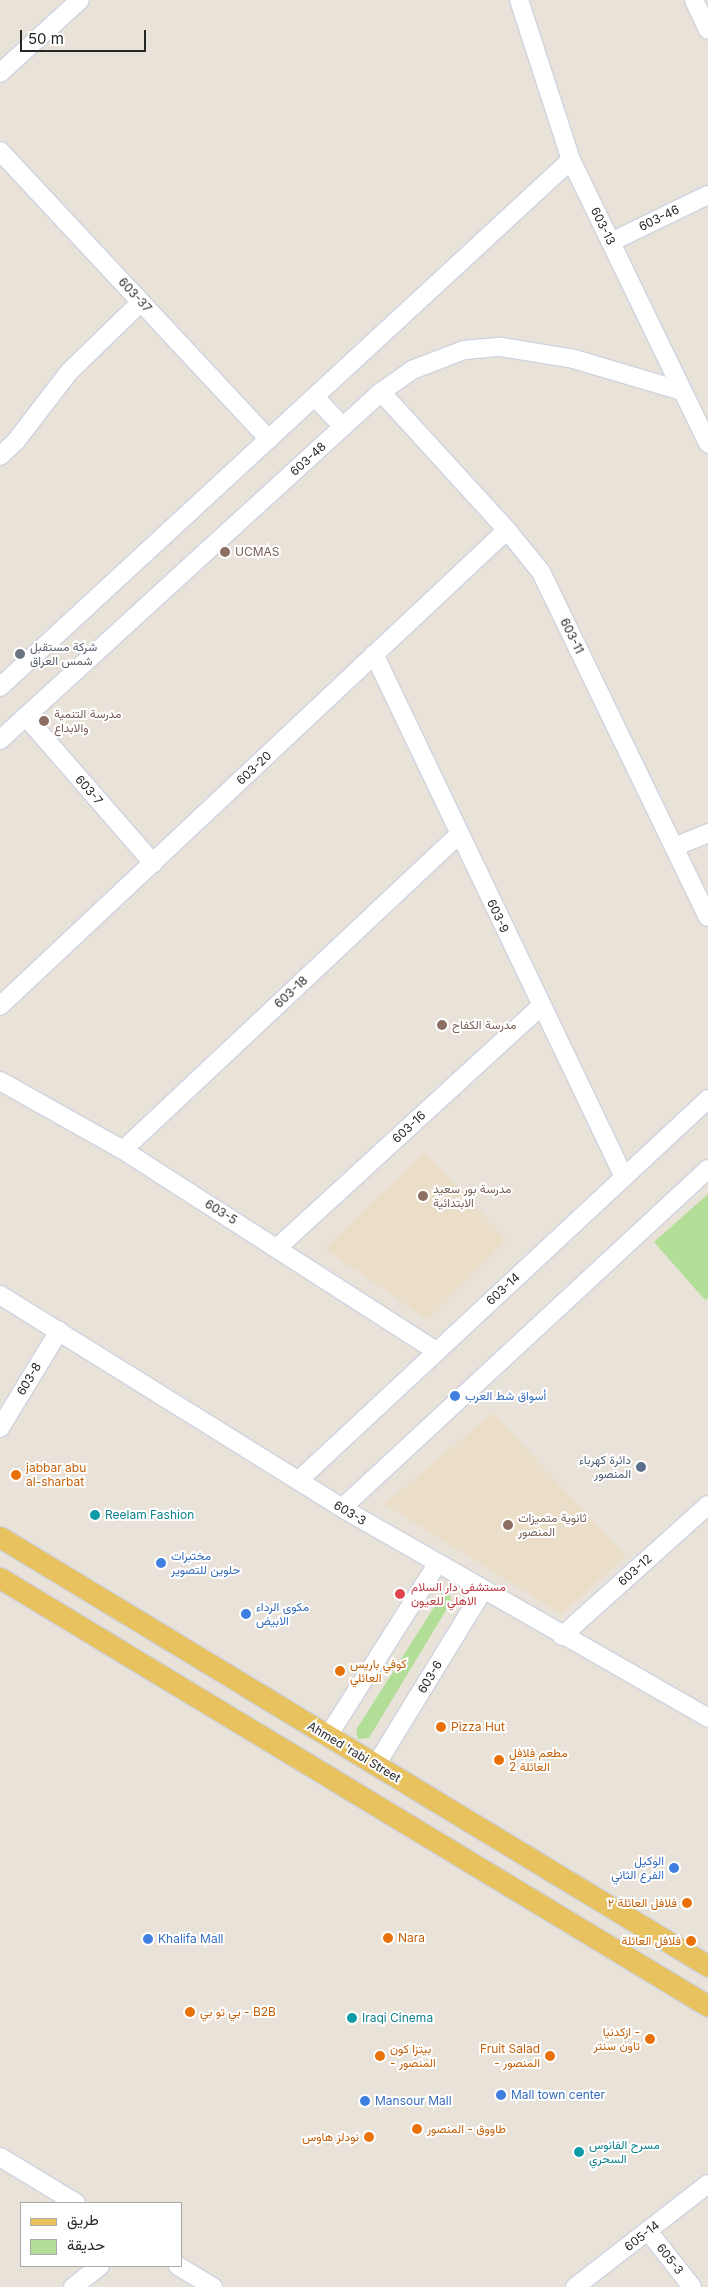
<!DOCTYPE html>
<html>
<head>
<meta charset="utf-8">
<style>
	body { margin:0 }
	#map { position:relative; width:708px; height:2287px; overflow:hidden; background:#e9e2d9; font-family:Inter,Vazirmatn,sans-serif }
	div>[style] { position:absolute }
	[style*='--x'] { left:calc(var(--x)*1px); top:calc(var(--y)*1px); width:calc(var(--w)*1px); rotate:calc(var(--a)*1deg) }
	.education>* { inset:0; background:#ebdec9 }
	.green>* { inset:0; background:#b3de98 }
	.roads { filter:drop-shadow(1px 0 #cfd3e0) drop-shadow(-1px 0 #cfd3e0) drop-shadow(0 1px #cfd3e0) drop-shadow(0 -1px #cfd3e0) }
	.minor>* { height:18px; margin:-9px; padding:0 9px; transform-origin:9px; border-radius:9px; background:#fff }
	.major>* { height:21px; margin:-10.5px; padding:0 10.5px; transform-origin:10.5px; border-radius:10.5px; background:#e8c25f }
	.dots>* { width:14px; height:14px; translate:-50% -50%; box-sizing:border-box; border:2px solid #fff; border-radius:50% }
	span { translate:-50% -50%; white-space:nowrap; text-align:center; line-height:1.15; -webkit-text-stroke:4px #fff; paint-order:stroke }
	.street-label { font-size:12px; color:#272727 }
	.education-label { font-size:12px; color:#785e54 }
	.left { translate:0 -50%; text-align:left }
	.worship-label { font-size:12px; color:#5b616d }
	.shop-label { font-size:12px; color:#366cbe }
	.right { translate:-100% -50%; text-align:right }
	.service-label { font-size:12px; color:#4e5e75 }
	.food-label { font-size:12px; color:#c56008 }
	.culture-label { font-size:12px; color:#0d838f }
	.health-label { font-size:12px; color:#be3a42 }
	.legend { position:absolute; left:20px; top:2202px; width:162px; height:65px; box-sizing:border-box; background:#fff; border:1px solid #a9a9a9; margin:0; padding:6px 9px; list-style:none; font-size:15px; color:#272727 }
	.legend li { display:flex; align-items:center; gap:10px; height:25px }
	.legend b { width:25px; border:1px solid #a9a9a9 }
	.scale { position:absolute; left:20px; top:30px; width:126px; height:22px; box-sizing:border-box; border:2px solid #272727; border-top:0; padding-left:6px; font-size:15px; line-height:18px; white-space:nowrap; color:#272727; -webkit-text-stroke:4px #fff; paint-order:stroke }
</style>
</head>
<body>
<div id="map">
	<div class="education">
		<div style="clip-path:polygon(425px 1152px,507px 1240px,428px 1320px,324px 1249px)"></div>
		<div style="clip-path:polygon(493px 1413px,626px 1556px,561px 1614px,384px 1504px)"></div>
	</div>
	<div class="green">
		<div style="clip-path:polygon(708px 1194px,708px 1298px,705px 1300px,654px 1242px)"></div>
		<div style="clip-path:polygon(443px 1593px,450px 1595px,451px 1602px,369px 1738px,358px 1739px,356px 1730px)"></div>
	</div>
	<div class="roads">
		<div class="minor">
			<div style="--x:519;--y:0;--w:168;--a:72"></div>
			<div style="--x:571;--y:160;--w:315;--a:64.2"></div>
			<div style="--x:694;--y:0;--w:33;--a:65"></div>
			<div style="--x:0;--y:73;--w:108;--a:-42.4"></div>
			<div style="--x:0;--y:151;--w:394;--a:47"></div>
			<div style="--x:611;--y:242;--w:108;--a:-25.9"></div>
			<div style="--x:381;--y:392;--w:187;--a:47.6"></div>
			<div style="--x:507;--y:530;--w:54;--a:51"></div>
			<div style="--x:541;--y:572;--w:383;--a:64.2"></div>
			<div style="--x:315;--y:397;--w:41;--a:47"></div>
			<div style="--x:0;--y:456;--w:22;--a:-43"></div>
			<div style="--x:16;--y:441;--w:87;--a:-52.5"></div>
			<div style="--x:69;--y:372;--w:100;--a:-44.2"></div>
			<div style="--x:374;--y:654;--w:580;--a:64.45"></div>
			<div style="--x:0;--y:687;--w:777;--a:-42.71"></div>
			<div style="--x:26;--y:717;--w:194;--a:49"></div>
			<div style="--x:0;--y:740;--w:516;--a:-42.41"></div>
			<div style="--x:381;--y:392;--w:38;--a:-35"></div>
			<div style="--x:412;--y:370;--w:56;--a:-21"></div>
			<div style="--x:464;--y:350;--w:37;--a:-5"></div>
			<div style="--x:501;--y:347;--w:74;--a:9.3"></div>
			<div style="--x:574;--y:359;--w:113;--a:16.5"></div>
			<div style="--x:674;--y:847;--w:37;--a:-22"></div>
			<div style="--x:0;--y:1006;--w:695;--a:-43.19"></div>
			<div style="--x:0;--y:1081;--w:141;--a:29.3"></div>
			<div style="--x:123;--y:1150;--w:372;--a:32.7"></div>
			<div style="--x:123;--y:1150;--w:462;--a:-43.2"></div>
			<div style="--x:277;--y:1248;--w:357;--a:-42.5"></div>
			<div style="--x:0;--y:1295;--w:403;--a:31.9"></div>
			<div style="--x:342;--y:1508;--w:422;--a:29.8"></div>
			<div style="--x:0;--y:1428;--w:114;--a:-58.7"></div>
			<div style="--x:299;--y:1480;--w:559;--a:-42.97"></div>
			<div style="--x:342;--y:1508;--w:499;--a:-42.8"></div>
			<div style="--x:562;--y:1636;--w:196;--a:-41.9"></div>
			<div style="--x:328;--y:1736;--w:204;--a:-57.6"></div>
			<div style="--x:376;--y:1765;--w:206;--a:-58.5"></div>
			<div style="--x:0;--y:2157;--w:89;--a:31.2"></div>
			<div style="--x:648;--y:2231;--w:71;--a:51.8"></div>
			<div style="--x:178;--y:2266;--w:41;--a:31"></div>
			<div style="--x:73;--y:2287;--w:34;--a:-38"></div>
			<div style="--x:575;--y:2287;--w:168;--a:-37.8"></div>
		</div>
		<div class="major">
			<div style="--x:0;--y:1537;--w:828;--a:31.21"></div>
			<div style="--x:0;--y:1578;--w:827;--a:31.15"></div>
		</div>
	</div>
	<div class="dots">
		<div style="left:225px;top:552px;background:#8d6e63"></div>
		<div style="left:20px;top:654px;background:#6b7280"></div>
		<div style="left:44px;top:721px;background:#8d6e63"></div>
		<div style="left:442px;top:1025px;background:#8d6e63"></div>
		<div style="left:423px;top:1196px;background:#8d6e63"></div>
		<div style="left:455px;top:1396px;background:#3f7fe0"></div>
		<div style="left:641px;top:1467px;background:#5c6f8a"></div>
		<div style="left:16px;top:1475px;background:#e8710a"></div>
		<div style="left:95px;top:1515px;background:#0f9aa8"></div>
		<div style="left:508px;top:1525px;background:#8d6e63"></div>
		<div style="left:161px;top:1563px;background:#3f7fe0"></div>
		<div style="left:400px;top:1594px;background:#e0444e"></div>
		<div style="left:246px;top:1614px;background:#3f7fe0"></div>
		<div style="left:340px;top:1671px;background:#e8710a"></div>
		<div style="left:441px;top:1727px;background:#e8710a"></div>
		<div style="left:499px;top:1760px;background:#e8710a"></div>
		<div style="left:674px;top:1868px;background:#3f7fe0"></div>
		<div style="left:687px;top:1903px;background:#e8710a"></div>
		<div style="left:388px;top:1938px;background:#e8710a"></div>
		<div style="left:148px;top:1939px;background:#3f7fe0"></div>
		<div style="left:691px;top:1941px;background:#e8710a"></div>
		<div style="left:190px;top:2012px;background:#e8710a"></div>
		<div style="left:352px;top:2018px;background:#0f9aa8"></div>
		<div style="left:650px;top:2039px;background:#e8710a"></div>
		<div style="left:380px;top:2056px;background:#e8710a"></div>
		<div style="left:550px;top:2056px;background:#e8710a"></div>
		<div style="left:501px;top:2095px;background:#3f7fe0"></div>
		<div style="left:365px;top:2101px;background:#3f7fe0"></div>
		<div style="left:417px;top:2129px;background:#e8710a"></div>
		<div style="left:369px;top:2137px;background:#e8710a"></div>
		<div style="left:579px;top:2152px;background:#0f9aa8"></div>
	</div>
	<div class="street-label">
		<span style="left:659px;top:218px;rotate:-26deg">603-46</span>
		<span style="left:603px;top:226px;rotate:64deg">603-13</span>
		<span style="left:135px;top:295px;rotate:47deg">603-37</span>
		<span style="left:308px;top:459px;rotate:-42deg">603-48</span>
		<span style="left:572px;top:636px;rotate:64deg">603-11</span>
		<span style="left:254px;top:768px;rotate:-43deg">603-20</span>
		<span style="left:89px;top:790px;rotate:49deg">603-7</span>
		<span style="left:498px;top:916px;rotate:65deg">603-9</span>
		<span style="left:291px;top:992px;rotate:-43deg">603-18</span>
		<span style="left:409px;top:1127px;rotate:-43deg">603-16</span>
		<span style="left:221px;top:1212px;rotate:32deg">603-5</span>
		<span style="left:503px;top:1289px;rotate:-43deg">603-14</span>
		<span style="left:29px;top:1379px;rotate:-59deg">603-8</span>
		<span style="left:350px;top:1513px;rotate:31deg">603-3</span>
		<span style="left:635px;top:1570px;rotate:-42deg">603-12</span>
		<span style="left:430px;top:1677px;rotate:-59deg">603-6</span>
		<span style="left:354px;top:1752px;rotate:31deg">Ahmed 'rabi Street</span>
		<span style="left:642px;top:2236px;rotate:-38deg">605-14</span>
		<span style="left:670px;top:2259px;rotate:52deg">605-3</span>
	</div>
	<div class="education-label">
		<span class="left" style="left:235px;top:552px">UCMAS</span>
		<span class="left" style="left:54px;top:721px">مدرسة التنمية<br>والابداع</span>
		<span class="left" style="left:452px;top:1025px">مدرسة الكفاح</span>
		<span class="left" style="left:433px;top:1196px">مدرسة بور سعيد<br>الابتدائية</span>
		<span class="left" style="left:518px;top:1525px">ثانوية متميزات<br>المنصور</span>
	</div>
	<div class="worship-label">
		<span class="left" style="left:30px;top:654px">شركة مستقبل<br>شمس العراق</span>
	</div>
	<div class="shop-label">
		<span class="left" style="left:465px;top:1396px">أسواق شط العرب</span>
		<span class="left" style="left:171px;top:1563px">مختبرات<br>حلوين للتصوير</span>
		<span class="left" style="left:256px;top:1614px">مكوى الرداء<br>الابيض</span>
		<span class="right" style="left:664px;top:1868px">الوكيل<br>الفرع الثاني</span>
		<span class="left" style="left:158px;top:1939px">Khalifa Mall</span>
		<span class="left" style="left:511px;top:2095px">Mall town center</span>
		<span class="left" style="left:375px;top:2101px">Mansour Mall</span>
	</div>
	<div class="service-label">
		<span class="right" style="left:631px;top:1467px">دائرة كهرباء<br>المنصور</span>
	</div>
	<div class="food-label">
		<span class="left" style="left:26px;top:1475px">jabbar abu<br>al-sharbat</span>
		<span class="left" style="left:350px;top:1671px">كوفي باريس<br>العائلي</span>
		<span class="left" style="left:451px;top:1727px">Pizza Hut</span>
		<span class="left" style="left:509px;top:1760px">مطعم فلافل<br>العائلة 2</span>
		<span class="right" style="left:677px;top:1903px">فلافل العائلة ٢</span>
		<span class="left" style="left:398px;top:1938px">Nara</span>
		<span class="right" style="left:681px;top:1941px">فلافل العائلة</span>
		<span class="left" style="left:200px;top:2012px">بي تو بي - B2B</span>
		<span class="right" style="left:640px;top:2039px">ازكدنيا -<br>تاون سنتر</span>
		<span class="left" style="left:390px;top:2056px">بيتزا كون<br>- المنصور</span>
		<span class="right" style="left:540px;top:2056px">Fruit Salad<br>- المنصور</span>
		<span class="left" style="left:427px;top:2129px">طاووق - المنصور</span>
		<span class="right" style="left:359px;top:2137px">نودلز هاوس</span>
	</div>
	<div class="culture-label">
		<span class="left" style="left:105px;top:1515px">Reelam Fashion</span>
		<span class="left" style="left:362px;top:2018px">Iraqi Cinema</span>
		<span class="left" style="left:589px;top:2152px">مسرح الفانوس<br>السحري</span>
	</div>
	<div class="health-label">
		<span class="left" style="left:411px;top:1594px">مستشفى دار السلام<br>الاهلي للعيون</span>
	</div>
	<ul class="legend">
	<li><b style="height:6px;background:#e8c25f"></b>طريق</li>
	<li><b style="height:14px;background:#b3de98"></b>حديقة</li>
	</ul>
	<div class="scale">50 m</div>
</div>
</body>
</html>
